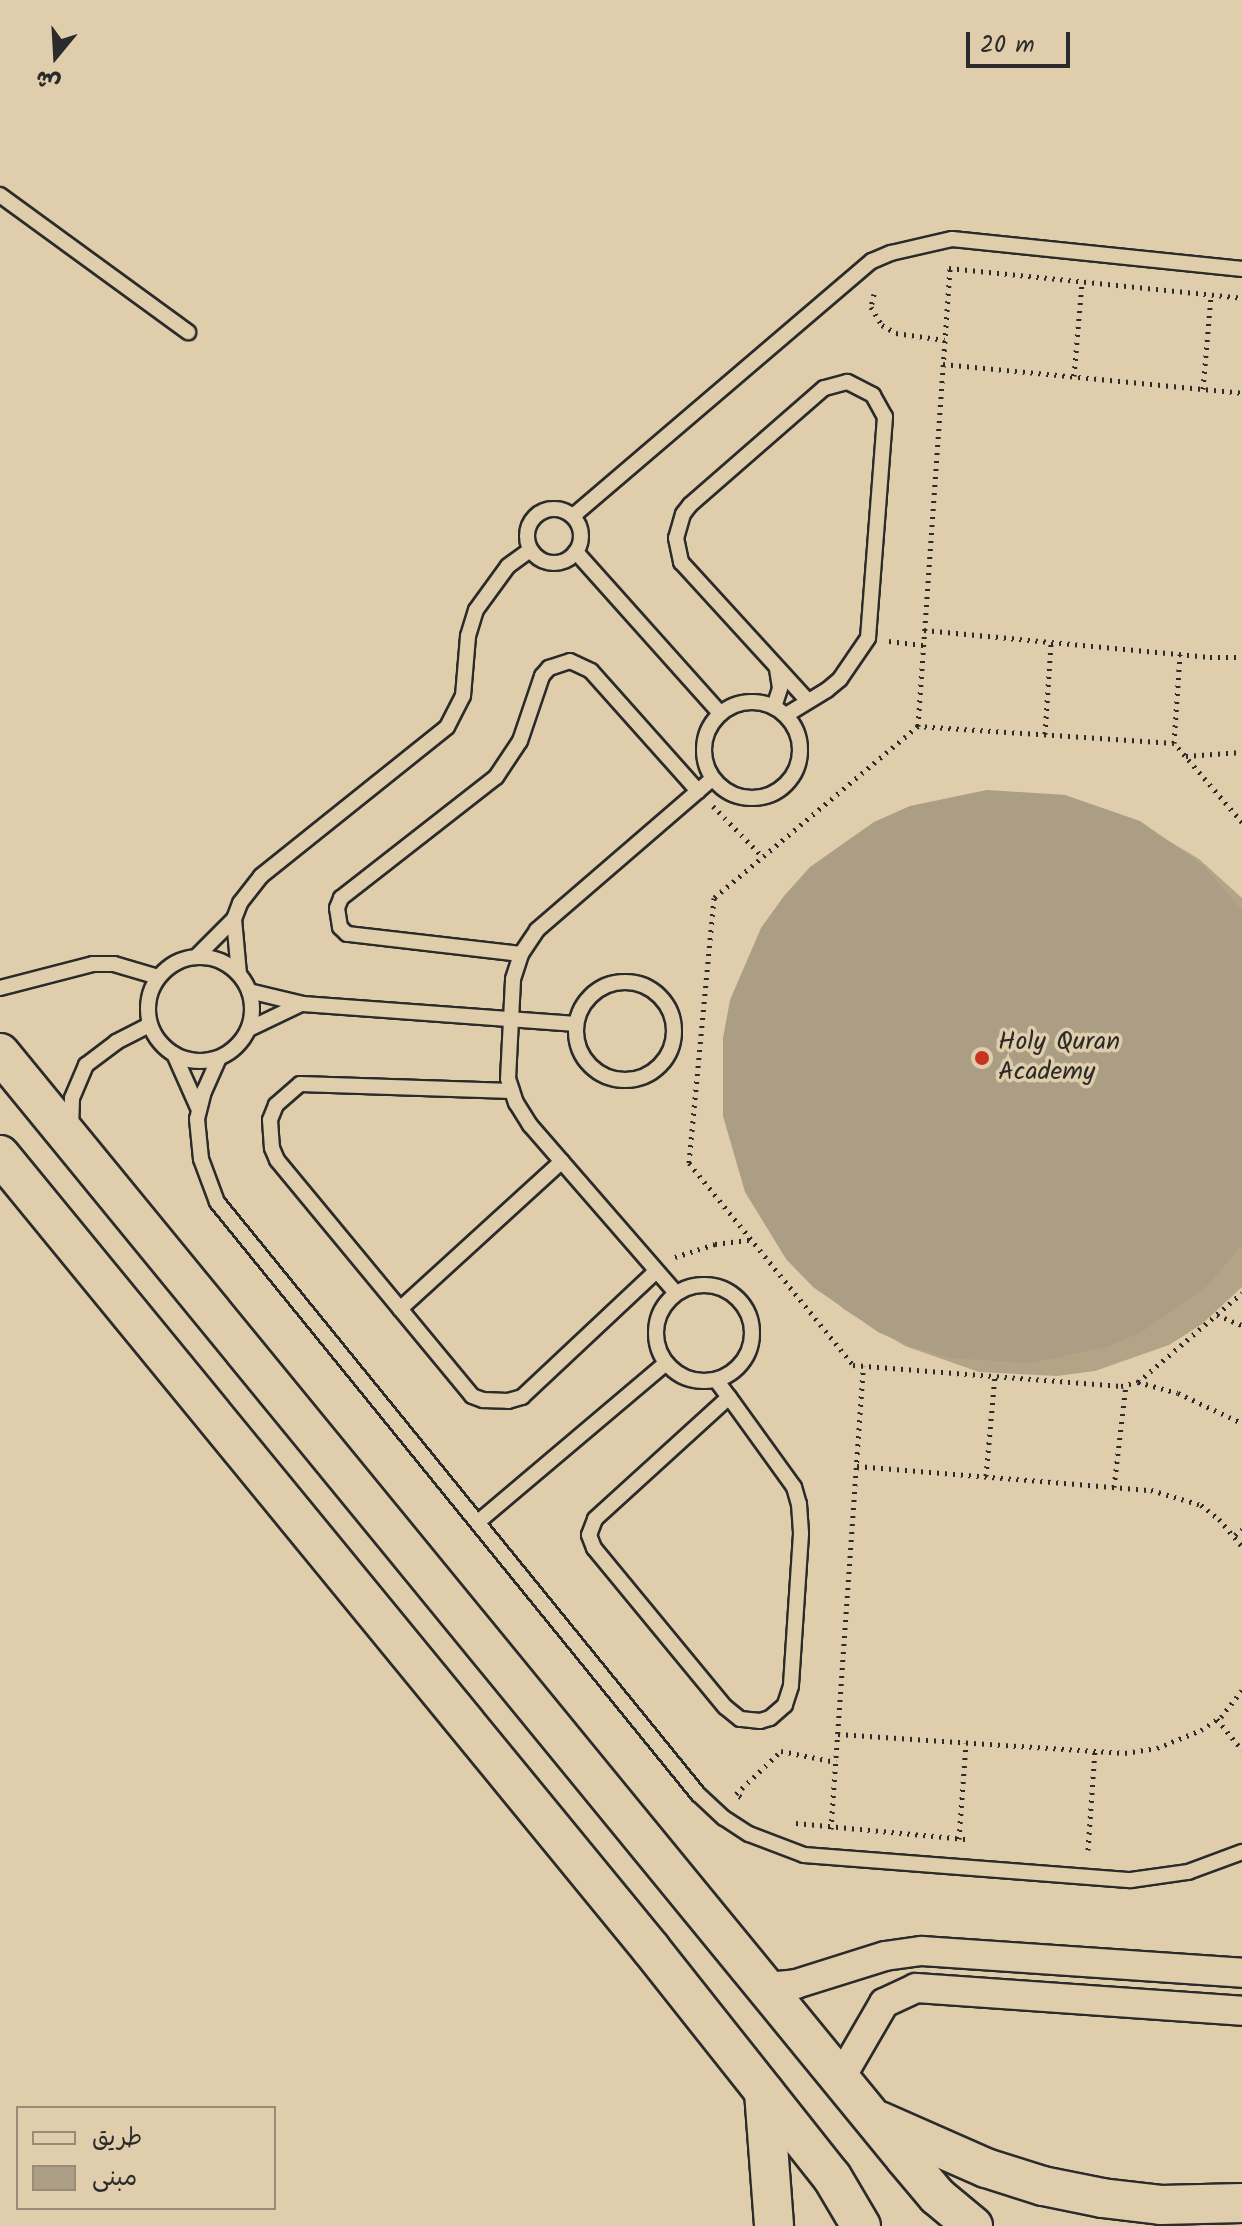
<!DOCTYPE html>
<html>
<head>
<meta charset="utf-8">
<style>
	body { margin:0 }
	#map { position:relative; width:1242px; height:2226px; overflow:hidden; background:#e0cdab; font-family:Kalam,"Playpen Sans Arabic",sans-serif }
	div>[style] { position:absolute }
	[style*='--x'] { left:calc(var(--x)*1px); top:calc(var(--y)*1px); width:calc(var(--w)*1px); rotate:calc(var(--a)*1deg) }
	.shadow>* { inset:0; background:#0003 }
	.building>* { inset:0; background:#ab9e85 }
	.path>* { height:5px; margin-top:-2.5px; transform-origin:0; background:repeating-linear-gradient(90deg,#2b2b2b 0 2px,transparent 0 8px) }
	.roads { filter:drop-shadow(2px 0 #2b2b2b) drop-shadow(-2px 0 #2b2b2b) drop-shadow(0 2px #2b2b2b) drop-shadow(0 -2px #2b2b2b) }
	.lane>* { height:14px; margin:-7px; padding:0 7px; transform-origin:7px; border-radius:7px; background:#e0cdab }
	.lane>.ring { margin:-7px; padding:0; box-sizing:content-box; background:none; border:14px solid #e0cdab; border-radius:50% }
	.street>* { height:28px; margin:-14px; padding:0 14px; transform-origin:14px; border-radius:14px; background:#e0cdab }
	.secondary>* { height:38px; margin:-19px; padding:0 19px; transform-origin:19px; border-radius:19px; background:#e0cdab }
	.dots>* { width:22px; height:22px; translate:-50% -50%; box-sizing:border-box; border:4px solid #e0cdab; border-radius:50% }
	span { translate:-50% -50%; white-space:nowrap; text-align:center; line-height:1.15; -webkit-text-stroke:7px #e0cdab; paint-order:stroke }
	.poi-label { font-size:26px; color:#2b2b2b }
	.left { translate:0 -50%; text-align:left }
	.legend { position:absolute; left:16px; top:2106px; width:260px; height:104px; box-sizing:border-box; background:#e0cdab; border:2px solid #988c78; margin:0; padding:10px 14px; list-style:none; font-size:24px; color:#2b2b2b }
	.legend li { display:flex; align-items:center; gap:16px; height:40px }
	.legend b { width:40px; border:2px solid #988c78 }
	.north { position:absolute; left:16px; top:16px; width:80px; height:80px; -webkit-text-stroke:6px #e0cdab; paint-order:stroke; rotate:198deg; font-size:22px; font-weight:700; line-height:32px; text-align:center; color:#2b2b2b }
	.north::after { content:''; display:block; margin:auto; width:28px; height:36px; background:#2b2b2b; clip-path:polygon(50% 0,100% 100%,50% 72%,0 100%) }
	.scale { position:absolute; left:966px; top:32px; width:104px; height:36px; box-sizing:border-box; border:4px solid #2b2b2b; border-top:0; padding-left:10px; font-size:24px; line-height:28px; white-space:nowrap; color:#2b2b2b; -webkit-text-stroke:6px #e0cdab; paint-order:stroke }
</style>
</head>
<body>
<div id="map">
	<div class="shadow">
		<div style="clip-path:polygon(1139px 823px,1199px 859px,1242px 898px,1242px 1287px,1202px 1324px,1169px 1345px,1095px 1371px,1057px 1376px,979px 1372px,905px 1346px,845px 1310px,787px 1257px,747px 1191px)"></div>
	</div>
	<div class="building">
		<div style="clip-path:polygon(987px 790px,1065px 795px,1140px 821px,1204px 866px,1242px 910px,1242px 1245px,1207px 1286px,1143px 1331px,1107px 1347px,1030px 1363px,952px 1358px,914px 1348px,878px 1332px,813px 1287px,786px 1259px,745px 1192px,723px 1116px,723px 1038px,730px 1000px,761px 928px,784px 896px,810px 867px,874px 822px,910px 806px)"></div>
	</div>
	<div class="path">
		<div style="--x:949;--y:268;--w:295;--a:5.8"></div>
		<div style="--x:874;--y:294;--w:13;--a:103"></div>
		<div style="--x:871;--y:307;--w:21;--a:59"></div>
		<div style="--x:882;--y:325;--w:16;--a:30"></div>
		<div style="--x:896;--y:333;--w:49;--a:8.1"></div>
		<div style="--x:943;--y:364;--w:300;--a:5.5"></div>
		<div style="--x:1074;--y:376;--w:94;--a:-85.1"></div>
		<div style="--x:1203;--y:389;--w:94;--a:-85.1"></div>
		<div style="--x:924;--y:630;--w:287;--a:5.4"></div>
		<div style="--x:1210;--y:657;--w:32;--a:0"></div>
		<div style="--x:889;--y:641;--w:35;--a:7"></div>
		<div style="--x:918;--y:726;--w:463;--a:-86"></div>
		<div style="--x:1045;--y:734;--w:91;--a:-86.2"></div>
		<div style="--x:1174;--y:743;--w:89;--a:-86.1"></div>
		<div style="--x:1186;--y:756;--w:56;--a:-4.1"></div>
		<div style="--x:713;--y:806;--w:71;--a:45.6"></div>
		<div style="--x:1242;--y:822;--w:104;--a:-130.7"></div>
		<div style="--x:1174;--y:743;--w:257;--a:-176.2"></div>
		<div style="--x:918;--y:726;--w:267;--a:139.9"></div>
		<div style="--x:714;--y:898;--w:266;--a:95.4"></div>
		<div style="--x:689;--y:1163;--w:260;--a:50.9"></div>
		<div style="--x:853;--y:1365;--w:269;--a:4.5"></div>
		<div style="--x:1121;--y:1386;--w:17;--a:-13"></div>
		<div style="--x:1138;--y:1382;--w:137;--a:-40.6"></div>
		<div style="--x:675;--y:1257;--w:42;--a:-18"></div>
		<div style="--x:715;--y:1244;--w:35;--a:-7"></div>
		<div style="--x:1217;--y:1315;--w:27;--a:22"></div>
		<div style="--x:1138;--y:1382;--w:41;--a:15.4"></div>
		<div style="--x:1178;--y:1393;--w:71;--a:25.1"></div>
		<div style="--x:857;--y:1466;--w:295;--a:4.7"></div>
		<div style="--x:1151;--y:1490;--w:52;--a:16.7"></div>
		<div style="--x:1201;--y:1505;--w:23;--a:38"></div>
		<div style="--x:1219;--y:1519;--w:35;--a:50"></div>
		<div style="--x:986;--y:1476;--w:100;--a:-84.9"></div>
		<div style="--x:1114;--y:1487;--w:103;--a:-83.3"></div>
		<div style="--x:1235;--y:1535;--w:9;--a:-41"></div>
		<div style="--x:1217;--y:1719;--w:40;--a:51"></div>
		<div style="--x:838;--y:1734;--w:288;--a:3.8"></div>
		<div style="--x:1125;--y:1753;--w:32;--a:-9"></div>
		<div style="--x:1157;--y:1748;--w:48;--a:-22.2"></div>
		<div style="--x:1201;--y:1730;--w:24;--a:-33"></div>
		<div style="--x:1221;--y:1717;--w:34;--a:-52"></div>
		<div style="--x:741;--y:1797;--w:6;--a:-149"></div>
		<div style="--x:736;--y:1794;--w:62;--a:-43.7"></div>
		<div style="--x:781;--y:1751;--w:56;--a:11.3"></div>
		<div style="--x:796;--y:1823;--w:170;--a:5.4"></div>
		<div style="--x:831;--y:1829;--w:464;--a:-86"></div>
		<div style="--x:959;--y:1839;--w:96;--a:-85.8"></div>
		<div style="--x:1088;--y:1850;--w:99;--a:-86"></div>
	</div>
	<div class="roads">
		<div class="lane">
			<div style="--x:0;--y:195;--w:233;--a:36.1"></div>
			<div class="ring" style="left:527px;top:509px;width:40px;height:40px"></div>
			<div style="--x:573;--y:516;--w:393;--a:-40.5"></div>
			<div style="--x:872;--y:261;--w:21;--a:-23"></div>
			<div style="--x:891;--y:253;--w:63;--a:-12.9"></div>
			<div style="--x:952;--y:239;--w:292;--a:5.9"></div>
			<div style="--x:576;--y:552;--w:216;--a:48.2"></div>
			<div class="ring" style="left:704px;top:702px;width:82px;height:82px"></div>
			<div style="--x:774;--y:707;--w:20;--a:-72"></div>
			<div style="--x:780;--y:688;--w:20;--a:-99"></div>
			<div style="--x:786;--y:715;--w:48;--a:-31.4"></div>
			<div style="--x:827;--y:690;--w:17;--a:-40"></div>
			<div style="--x:840;--y:679;--w:50;--a:-55.7"></div>
			<div style="--x:868;--y:638;--w:222;--a:-85.6"></div>
			<div style="--x:885;--y:417;--w:25;--a:-119"></div>
			<div style="--x:873;--y:395;--w:29;--a:-153"></div>
			<div style="--x:847;--y:382;--w:24;--a:165"></div>
			<div style="--x:824;--y:388;--w:178;--a:138.9"></div>
			<div style="--x:690;--y:505;--w:11;--a:128"></div>
			<div style="--x:683;--y:514;--w:25;--a:106"></div>
			<div style="--x:676;--y:538;--w:25;--a:78"></div>
			<div style="--x:681;--y:562;--w:188;--a:47.6"></div>
			<div style="--x:234;--y:919;--w:55;--a:84.8"></div>
			<div style="--x:521;--y:954;--w:175;--a:-173.4"></div>
			<div style="--x:347;--y:934;--w:10;--a:-135"></div>
			<div style="--x:340;--y:927;--w:19;--a:-99"></div>
			<div style="--x:337;--y:908;--w:11;--a:-68"></div>
			<div style="--x:341;--y:898;--w:197;--a:-38"></div>
			<div style="--x:496;--y:777;--w:43;--a:-56.3"></div>
			<div style="--x:520;--y:741;--w:69;--a:-71.3"></div>
			<div style="--x:542;--y:676;--w:11;--a:-49"></div>
			<div style="--x:549;--y:668;--w:22;--a:-18"></div>
			<div style="--x:570;--y:661;--w:23;--a:25"></div>
			<div style="--x:591;--y:671;--w:161;--a:48.3"></div>
			<div class="ring" style="left:148px;top:957px;width:90px;height:90px"></div>
			<div style="--x:196;--y:957;--w:54;--a:-45"></div>
			<div style="--x:234;--y:919;--w:17;--a:-69"></div>
			<div style="--x:240;--y:903;--w:34;--a:-52"></div>
			<div style="--x:261;--y:876;--w:238;--a:-38.7"></div>
			<div style="--x:447;--y:727;--w:35;--a:-63"></div>
			<div style="--x:463;--y:696;--w:60;--a:-85.2"></div>
			<div style="--x:468;--y:636;--w:27;--a:-73"></div>
			<div style="--x:476;--y:610;--w:54;--a:-54"></div>
			<div style="--x:508;--y:566;--w:27;--a:-36"></div>
			<div class="ring" style="left:576px;top:982px;width:84px;height:84px"></div>
			<div style="--x:0;--y:988;--w:96;--a:-14.5"></div>
			<div style="--x:93;--y:964;--w:21;--a:0"></div>
			<div style="--x:114;--y:964;--w:46;--a:16.5"></div>
			<div style="--x:249;--y:991;--w:56;--a:13.5"></div>
			<div style="--x:303;--y:1004;--w:274;--a:4.2"></div>
			<div style="--x:249;--y:1029;--w:55;--a:-25.6"></div>
			<div style="--x:174;--y:1054;--w:59;--a:66"></div>
			<div style="--x:219;--y:1058;--w:36;--a:114"></div>
			<div style="--x:204;--y:1091;--w:29;--a:104"></div>
			<div style="--x:197;--y:1119;--w:40;--a:84.3"></div>
			<div style="--x:201;--y:1159;--w:46;--a:69.6"></div>
			<div style="--x:217;--y:1202;--w:763;--a:50.91"></div>
			<div style="--x:698;--y:1794;--w:35;--a:43"></div>
			<div style="--x:724;--y:1818;--w:30;--a:33"></div>
			<div style="--x:749;--y:1834;--w:59;--a:20.9"></div>
			<div style="--x:804;--y:1855;--w:328;--a:4.4"></div>
			<div style="--x:1131;--y:1880;--w:58;--a:-8"></div>
			<div style="--x:1188;--y:1872;--w:58;--a:-20.3"></div>
			<div style="--x:512;--y:1091;--w:212;--a:-178.1"></div>
			<div style="--x:300;--y:1084;--w:32;--a:139"></div>
			<div style="--x:276;--y:1105;--w:16;--a:112"></div>
			<div style="--x:270;--y:1120;--w:28;--a:86"></div>
			<div style="--x:272;--y:1148;--w:13;--a:67"></div>
			<div style="--x:277;--y:1160;--w:306;--a:50.4"></div>
			<div style="--x:472;--y:1396;--w:12;--a:20"></div>
			<div style="--x:483;--y:1400;--w:25;--a:2"></div>
			<div style="--x:508;--y:1401;--w:15;--a:-16"></div>
			<div style="--x:522;--y:1397;--w:184;--a:-43.2"></div>
			<div style="--x:71;--y:1128;--w:30;--a:-88"></div>
			<div style="--x:72;--y:1098;--w:36;--a:-67"></div>
			<div style="--x:86;--y:1065;--w:38;--a:-37"></div>
			<div style="--x:116;--y:1042;--w:38;--a:-27"></div>
			<div class="ring" style="left:656px;top:1285px;width:82px;height:82px"></div>
			<div style="--x:676;--y:1293;--w:223;--a:-131"></div>
			<div style="--x:530;--y:1125;--w:26;--a:-122"></div>
			<div style="--x:516;--y:1103;--w:25;--a:-108"></div>
			<div style="--x:508;--y:1079;--w:100;--a:-87.1"></div>
			<div style="--x:513;--y:979;--w:26;--a:-72"></div>
			<div style="--x:521;--y:954;--w:29;--a:-56"></div>
			<div style="--x:537;--y:930;--w:231;--a:-40.8"></div>
			<div style="--x:400;--y:1309;--w:219;--a:-42.4"></div>
			<div style="--x:716;--y:1380;--w:21;--a:53"></div>
			<div style="--x:729;--y:1397;--w:111;--a:54.2"></div>
			<div style="--x:794;--y:1487;--w:18;--a:74"></div>
			<div style="--x:799;--y:1504;--w:30;--a:86"></div>
			<div style="--x:801;--y:1534;--w:152;--a:93.8"></div>
			<div style="--x:791;--y:1686;--w:20;--a:108"></div>
			<div style="--x:785;--y:1705;--w:20;--a:139"></div>
			<div style="--x:770;--y:1718;--w:10;--a:163"></div>
			<div style="--x:760;--y:1721;--w:20;--a:-174"></div>
			<div style="--x:740;--y:1719;--w:19;--a:-141"></div>
			<div style="--x:725;--y:1707;--w:206;--a:-129.5"></div>
			<div style="--x:594;--y:1548;--w:14;--a:-111"></div>
			<div style="--x:589;--y:1535;--w:17;--a:-69"></div>
			<div style="--x:595;--y:1519;--w:181;--a:-42.3"></div>
			<div style="--x:478;--y:1522;--w:246;--a:-40.2"></div>
		</div>
		<div class="street">
			<div style="--x:768;--y:1987;--w:28;--a:-6"></div>
			<div style="--x:796;--y:1984;--w:93;--a:-17.5"></div>
			<div style="--x:885;--y:1956;--w:37;--a:-8"></div>
			<div style="--x:922;--y:1951;--w:321;--a:3.9"></div>
			<div style="--x:840;--y:2079;--w:88;--a:-59.9"></div>
			<div style="--x:884;--y:2003;--w:35;--a:-25"></div>
			<div style="--x:916;--y:1988;--w:327;--a:4"></div>
		</div>
		<div class="secondary">
			<div style="--x:0;--y:1053;--w:1428;--a:50.68"></div>
			<div style="--x:905;--y:2158;--w:50;--a:49.9"></div>
			<div style="--x:937;--y:2196;--w:47;--a:39.8"></div>
			<div style="--x:0;--y:1155;--w:1027;--a:50.65"></div>
			<div style="--x:651;--y:1949;--w:291;--a:51.6"></div>
			<div style="--x:832;--y:2177;--w:57;--a:59.4"></div>
			<div style="--x:764;--y:2092;--w:134;--a:85.7"></div>
			<div style="--x:879;--y:2121;--w:117;--a:23.7"></div>
			<div style="--x:986;--y:2168;--w:60;--a:17.5"></div>
			<div style="--x:1043;--y:2186;--w:60;--a:11.5"></div>
			<div style="--x:1102;--y:2198;--w:59;--a:6.8"></div>
			<div style="--x:1161;--y:2205;--w:81;--a:-1.4"></div>
		</div>
	</div>
	<div class="dots">
		<div style="left:982px;top:1058px;background:#c8321e"></div>
	</div>
	<div class="poi-label">
		<span class="left" style="left:998px;top:1058px">Holy Quran<br>Academy</span>
	</div>
	<ul class="legend">
	<li><b style="height:10px;background:#e0cdab"></b>طريق</li>
	<li><b style="height:22px;background:#ab9e85"></b>مبنى</li>
	</ul>
	<div class="north">ش</div>
	<div class="scale">20 m</div>
</div>
</body>
</html>
